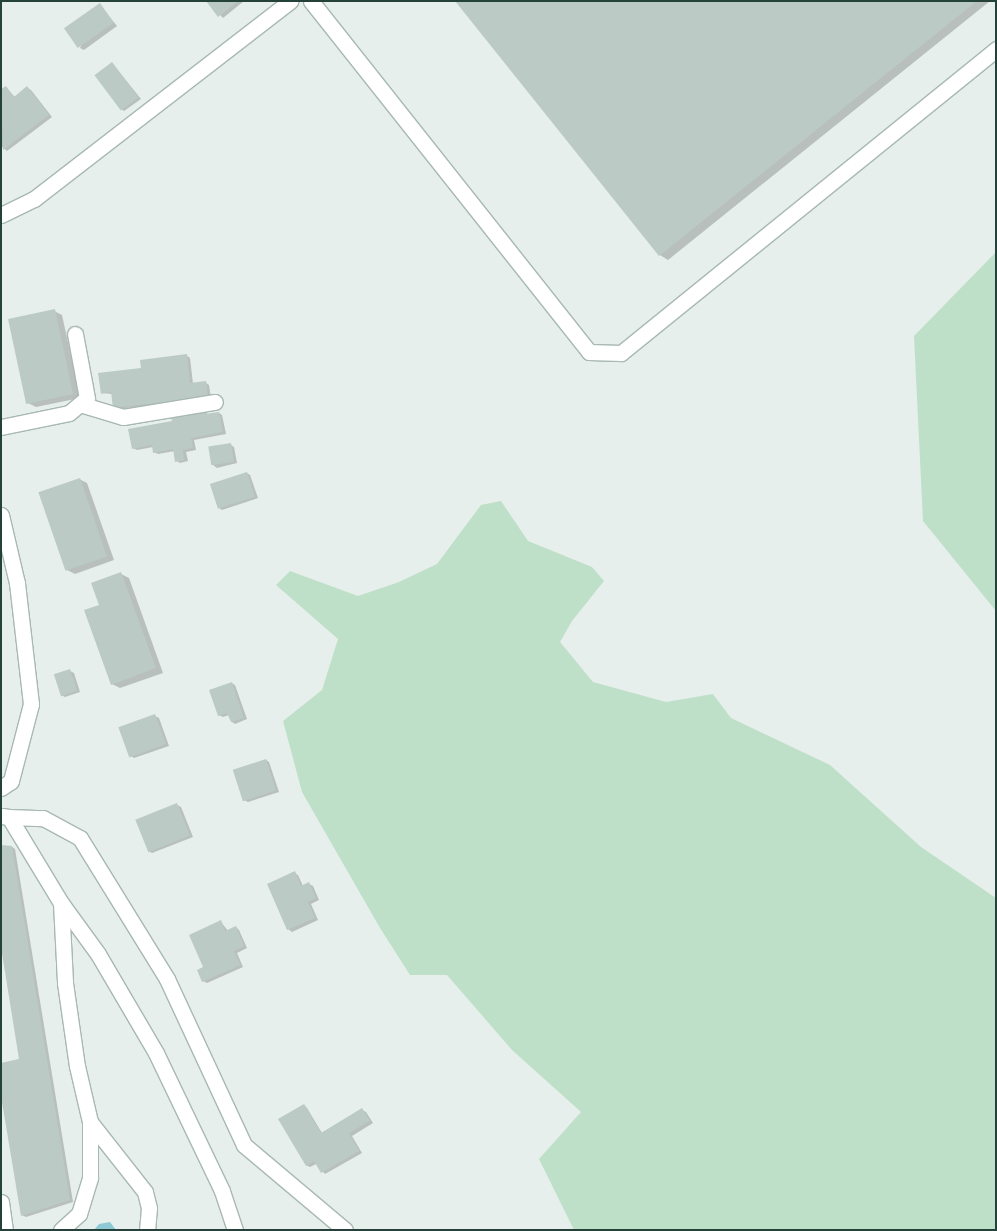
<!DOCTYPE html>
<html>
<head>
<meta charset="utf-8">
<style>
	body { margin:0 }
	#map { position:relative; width:997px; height:1231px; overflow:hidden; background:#e6efeb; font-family:Barlow,sans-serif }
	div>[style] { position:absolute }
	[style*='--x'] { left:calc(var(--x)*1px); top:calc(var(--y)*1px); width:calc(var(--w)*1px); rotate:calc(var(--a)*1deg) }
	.green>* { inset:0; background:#bfe0c8 }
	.water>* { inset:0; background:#8ec9d4 }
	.shadow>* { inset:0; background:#0003 }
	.building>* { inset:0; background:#bbcac4; transform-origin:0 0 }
	.roads { filter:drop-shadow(1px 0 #a8b8b2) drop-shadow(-1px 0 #a8b8b2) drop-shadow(0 1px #a8b8b2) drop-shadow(0 -1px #a8b8b2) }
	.minor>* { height:15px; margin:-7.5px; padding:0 7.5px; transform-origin:7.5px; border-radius:7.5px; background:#fff }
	span { translate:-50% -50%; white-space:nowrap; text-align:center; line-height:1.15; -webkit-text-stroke:4px #f7fbf9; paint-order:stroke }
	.frame { position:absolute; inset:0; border:2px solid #24423a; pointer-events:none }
</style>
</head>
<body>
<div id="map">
	<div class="green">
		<div style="clip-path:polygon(996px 252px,996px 611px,923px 521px,914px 336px)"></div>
		<div style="clip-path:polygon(501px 501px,528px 541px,592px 567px,604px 581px,572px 621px,560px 642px,593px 682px,666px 702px,713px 694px,731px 718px,830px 765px,921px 847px,996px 898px,996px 1230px,574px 1230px,539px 1159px,581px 1112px,512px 1050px,447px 975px,410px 975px,380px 928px,302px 792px,283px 721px,322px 690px,338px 639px,276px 585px,290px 571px,358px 596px,399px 582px,437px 564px,481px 505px)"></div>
	</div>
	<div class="water">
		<div style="clip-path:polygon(110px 1222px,116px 1230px,94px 1230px,99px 1224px)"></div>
	</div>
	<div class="shadow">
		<div style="clip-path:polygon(207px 1px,244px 1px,223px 18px)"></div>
		<div style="clip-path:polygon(457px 1px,990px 1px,668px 260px,660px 255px)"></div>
		<div style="clip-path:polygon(100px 5px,117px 26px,84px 50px,80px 48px)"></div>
		<div style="clip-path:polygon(112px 63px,141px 99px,124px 111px,121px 109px)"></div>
		<div style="clip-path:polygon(6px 88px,15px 97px,27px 88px,31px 90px,52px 117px,7px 151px,1px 146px,1px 91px)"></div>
		<div style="clip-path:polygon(54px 311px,62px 315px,80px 398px,36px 407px,28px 403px)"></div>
		<div style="clip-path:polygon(186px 355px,190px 358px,193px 384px,206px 383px,209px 385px,211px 398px,118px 409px,112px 394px,102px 393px,142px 369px)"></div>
		<div style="clip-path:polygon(203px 409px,208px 415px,219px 413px,222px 415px,226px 434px,194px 440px,196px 450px,186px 452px,188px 461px,180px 463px,177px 461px,175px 451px,158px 454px,154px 452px,153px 447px,137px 450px,133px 448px,173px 422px)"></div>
		<div style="clip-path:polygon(231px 445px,234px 447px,237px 463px,217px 468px,213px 465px)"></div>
		<div style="clip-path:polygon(247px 473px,250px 475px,258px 498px,222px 510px,219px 508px)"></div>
		<div style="clip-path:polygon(79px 479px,87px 483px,114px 560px,75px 574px,67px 570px)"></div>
		<div style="clip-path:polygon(121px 574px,129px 578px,163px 673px,120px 688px,112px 684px,100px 606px)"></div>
		<div style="clip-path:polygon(70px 671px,74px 673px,80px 692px,65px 697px,61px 695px)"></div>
		<div style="clip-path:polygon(231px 683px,235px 685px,247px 719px,235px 724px,232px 722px,229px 715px,223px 717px,219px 715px)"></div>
		<div style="clip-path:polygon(155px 716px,159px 718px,169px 746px,134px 758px,131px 756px)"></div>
		<div style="clip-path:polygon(266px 760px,269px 762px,279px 792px,248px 802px,244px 800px)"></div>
		<div style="clip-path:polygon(177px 805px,181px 807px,193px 837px,152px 853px,148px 851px)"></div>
		<div style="clip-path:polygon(12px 847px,15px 849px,73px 1202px,26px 1217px,22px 1215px,20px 1059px)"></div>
		<div style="clip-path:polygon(294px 873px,298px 875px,303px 886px,309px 884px,313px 886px,319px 900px,311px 904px,318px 920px,292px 932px,288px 929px,268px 884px)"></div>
		<div style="clip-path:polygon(221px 922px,228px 931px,236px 927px,239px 930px,247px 948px,237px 953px,243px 967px,207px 983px,203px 981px,205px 968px)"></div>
		<div style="clip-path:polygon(304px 1105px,307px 1108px,322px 1133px,362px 1110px,366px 1112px,373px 1123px,352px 1136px,362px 1153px,325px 1174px,316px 1164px,310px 1167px,306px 1165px)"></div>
	</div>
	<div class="building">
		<div style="clip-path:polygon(206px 1px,238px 1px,218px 17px)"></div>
		<div style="clip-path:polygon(455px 1px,977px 1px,659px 256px)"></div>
		<div style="left:100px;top:3px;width:24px;height:44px;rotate:55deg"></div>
		<div style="left:112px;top:62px;width:44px;height:22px;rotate:53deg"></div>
		<div style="clip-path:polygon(6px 86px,14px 97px,27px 86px,49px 115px,3px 150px,1px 89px)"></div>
		<div style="left:55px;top:309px;width:87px;height:48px;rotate:78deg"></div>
		<div style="clip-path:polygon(187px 354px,190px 383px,206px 381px,208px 397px,113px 408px,111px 392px,101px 394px,98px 373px,141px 368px,140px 360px)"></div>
		<div style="clip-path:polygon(204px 408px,205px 414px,219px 412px,223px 432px,191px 438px,193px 448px,183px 450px,184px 460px,175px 462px,173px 449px,153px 453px,152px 445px,132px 449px,128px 429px,172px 421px,170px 414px)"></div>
		<div style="left:231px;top:443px;width:19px;height:23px;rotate:81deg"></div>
		<div style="left:247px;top:472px;width:26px;height:39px;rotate:72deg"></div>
		<div style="left:80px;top:478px;width:83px;height:44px;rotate:71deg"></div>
		<div style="clip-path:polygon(121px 572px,156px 668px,111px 685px,84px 610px,99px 605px,91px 583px)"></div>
		<div style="left:70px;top:669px;width:23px;height:17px;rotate:72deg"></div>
		<div style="clip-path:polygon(232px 682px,244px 718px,231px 722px,227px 713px,218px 716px,209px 690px)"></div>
		<div style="left:155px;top:714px;width:32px;height:39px;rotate:70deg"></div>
		<div style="left:266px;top:759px;width:33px;height:35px;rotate:72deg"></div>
		<div style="left:177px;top:803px;width:35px;height:45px;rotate:68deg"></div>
		<div style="clip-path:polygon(1px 845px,12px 846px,70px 1200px,21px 1216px,1px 1096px,1px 1063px,19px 1059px,1px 947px)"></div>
		<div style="clip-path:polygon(295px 871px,301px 886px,309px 882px,316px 898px,308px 902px,315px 918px,287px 930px,267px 884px)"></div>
		<div style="clip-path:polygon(221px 920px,225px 931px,236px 926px,244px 946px,234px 951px,241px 965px,202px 982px,197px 970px,203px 967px,189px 935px)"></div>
		<div style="clip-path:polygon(304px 1104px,321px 1133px,362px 1108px,370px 1121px,349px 1133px,359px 1151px,321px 1173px,314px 1161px,306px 1166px,278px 1119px)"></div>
	</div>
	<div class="roads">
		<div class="minor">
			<div style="--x:311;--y:1;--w:448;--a:51.6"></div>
			<div style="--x:589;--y:352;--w:32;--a:2"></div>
			<div style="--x:621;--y:353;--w:483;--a:-39"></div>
			<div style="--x:1;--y:215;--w:37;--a:-26"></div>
			<div style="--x:34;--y:199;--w:324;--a:-37.7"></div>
			<div style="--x:80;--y:404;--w:45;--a:16.8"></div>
			<div style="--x:123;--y:417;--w:93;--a:-9.3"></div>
			<div style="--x:1;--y:427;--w:69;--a:-11.6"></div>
			<div style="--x:69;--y:413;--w:23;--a:-40"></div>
			<div style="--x:87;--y:398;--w:65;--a:-100.6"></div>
			<div style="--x:1;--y:515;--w:70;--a:76.8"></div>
			<div style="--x:17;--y:583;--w:122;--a:83.4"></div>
			<div style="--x:31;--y:704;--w:80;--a:104.6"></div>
			<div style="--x:11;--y:781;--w:12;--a:145"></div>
			<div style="--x:2;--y:816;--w:7;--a:8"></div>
			<div style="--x:9;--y:817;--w:100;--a:58.8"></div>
			<div style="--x:61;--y:903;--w:80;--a:87.1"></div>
			<div style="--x:65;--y:983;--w:84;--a:81.8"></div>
			<div style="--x:77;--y:1066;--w:57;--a:76.9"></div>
			<div style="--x:90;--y:1122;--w:89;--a:51.8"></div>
			<div style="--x:145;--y:1192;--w:16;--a:76"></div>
			<div style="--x:149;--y:1208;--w:22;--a:95"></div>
			<div style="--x:9;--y:817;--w:34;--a:2"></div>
			<div style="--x:43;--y:818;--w:42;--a:28.4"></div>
			<div style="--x:80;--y:838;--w:166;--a:58.3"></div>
			<div style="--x:167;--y:979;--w:183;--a:65.1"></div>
			<div style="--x:244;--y:1145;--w:132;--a:40.1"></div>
			<div style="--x:61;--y:903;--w:63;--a:54"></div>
			<div style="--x:98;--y:954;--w:115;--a:59.6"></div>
			<div style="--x:156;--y:1053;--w:153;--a:64.4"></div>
			<div style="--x:222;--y:1191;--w:41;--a:71.6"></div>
			<div style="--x:1;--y:1202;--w:28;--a:82"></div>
			<div style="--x:61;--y:1230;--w:24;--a:-42"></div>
			<div style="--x:79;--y:1214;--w:38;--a:-73"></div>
			<div style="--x:90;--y:1178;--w:56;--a:-90"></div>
		</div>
	</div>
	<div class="frame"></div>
</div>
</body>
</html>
